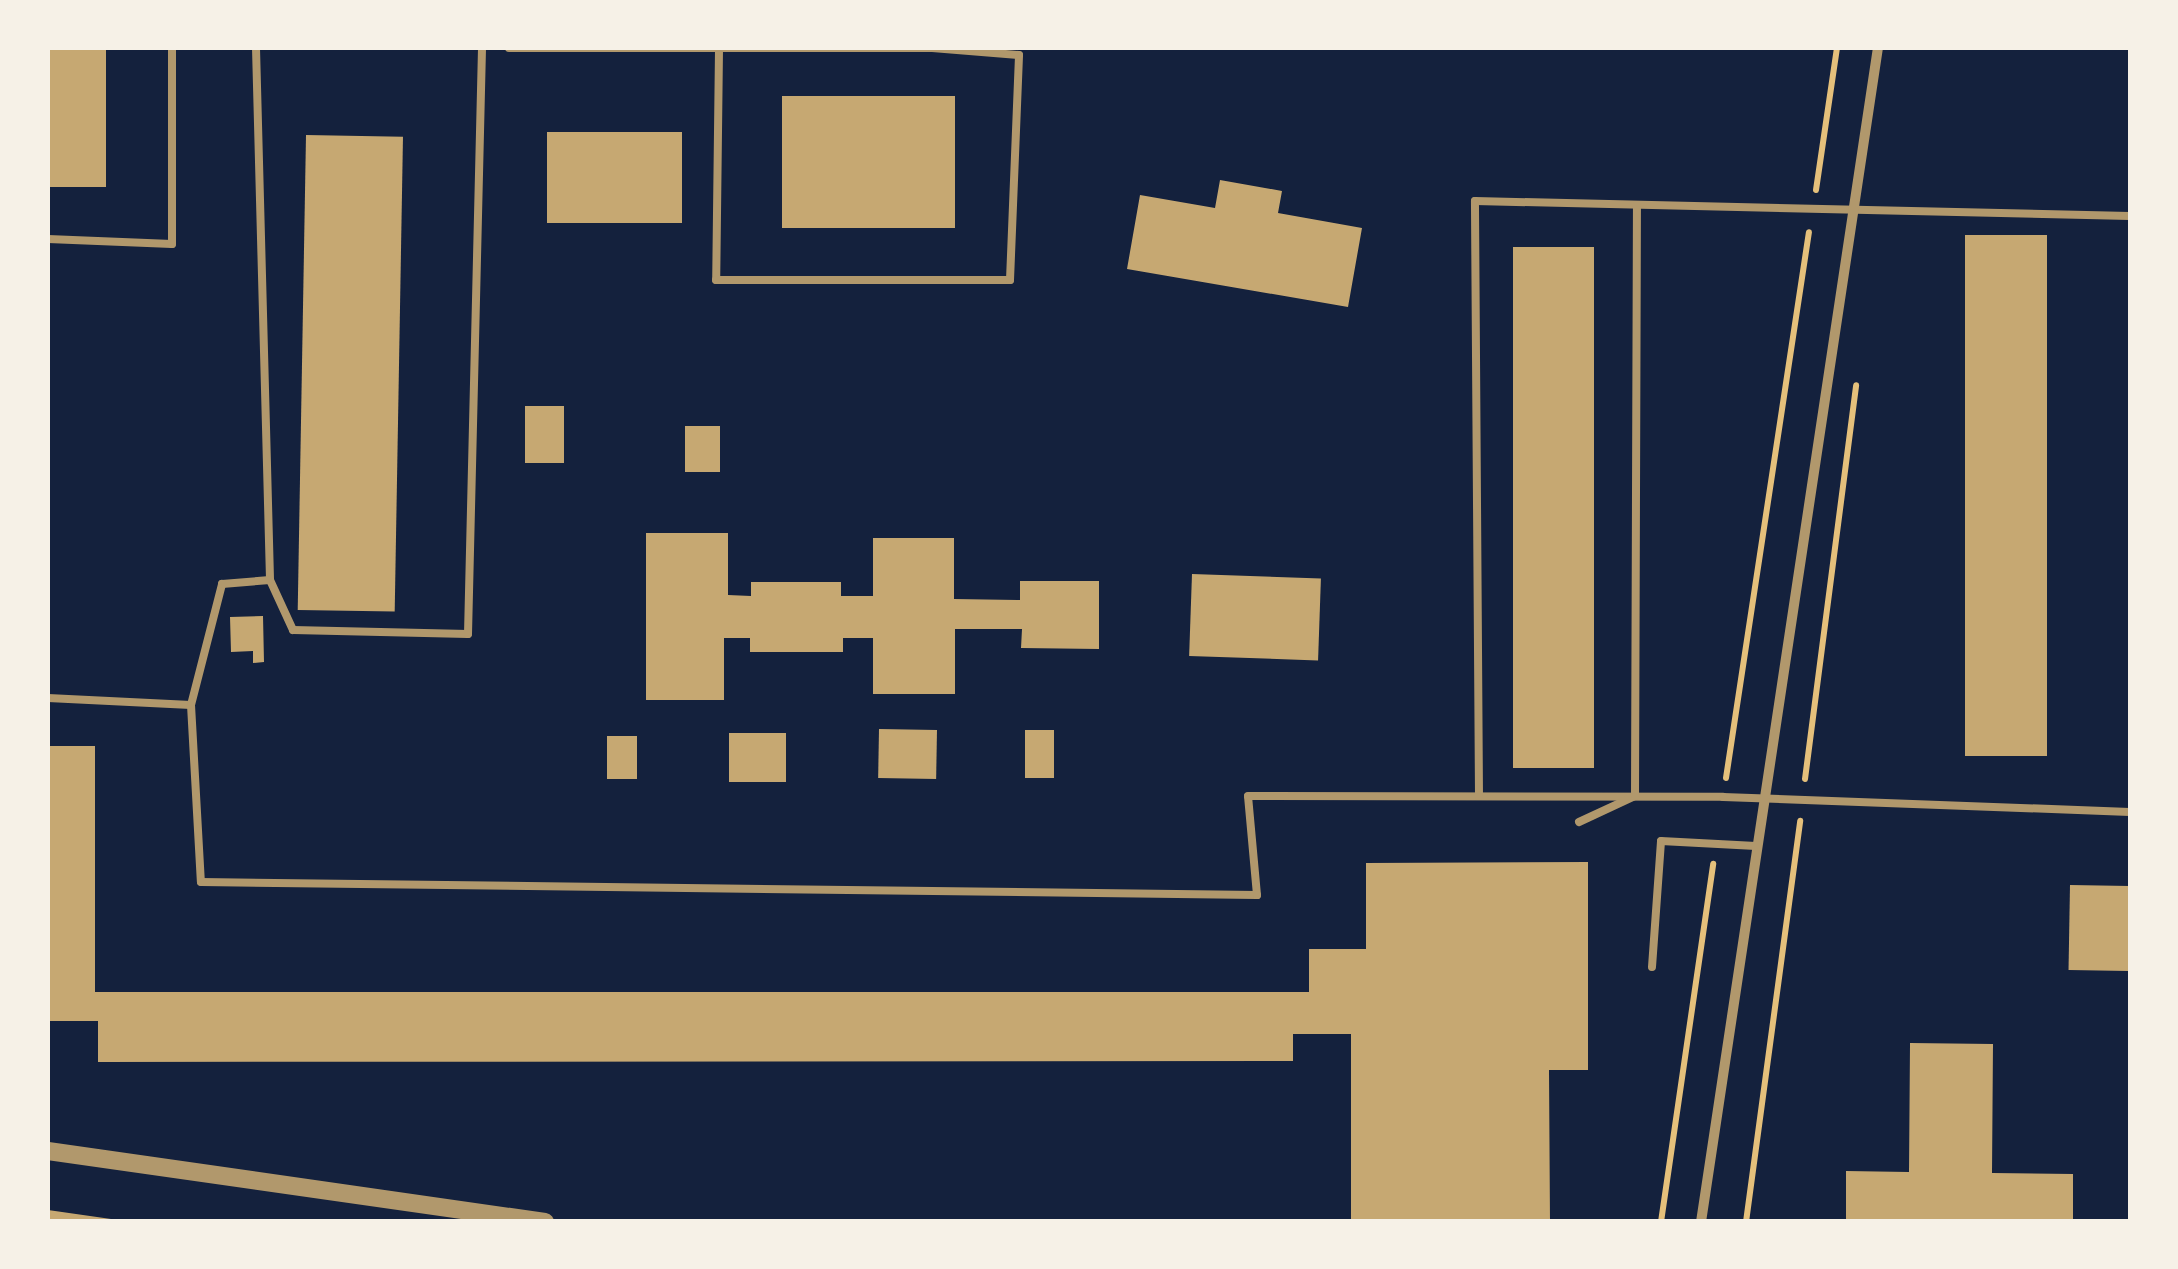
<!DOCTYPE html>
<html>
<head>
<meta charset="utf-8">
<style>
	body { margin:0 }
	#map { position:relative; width:2178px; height:1269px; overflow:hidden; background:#14213d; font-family:"DM Sans",sans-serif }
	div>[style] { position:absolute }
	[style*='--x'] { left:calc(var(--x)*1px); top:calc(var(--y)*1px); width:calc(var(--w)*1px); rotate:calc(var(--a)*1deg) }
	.building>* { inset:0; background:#c6a872; transform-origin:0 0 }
	.path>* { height:6px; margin:-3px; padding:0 3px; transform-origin:3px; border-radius:3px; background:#e5c07b }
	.service>* { height:8px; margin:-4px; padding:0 4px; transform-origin:4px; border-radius:4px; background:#b1986c }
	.minor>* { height:10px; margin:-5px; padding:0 5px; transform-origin:5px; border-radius:5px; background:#b1986c }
	.tertiary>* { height:18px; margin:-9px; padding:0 9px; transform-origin:9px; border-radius:9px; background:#b1986c }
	span { translate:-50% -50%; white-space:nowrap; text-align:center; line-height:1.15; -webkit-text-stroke:9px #f6f1e7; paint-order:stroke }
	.frame { position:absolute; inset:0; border:50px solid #f6f1e7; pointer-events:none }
</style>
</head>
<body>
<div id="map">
	<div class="building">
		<div style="left:48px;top:48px;width:58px;height:139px"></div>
		<div style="left:782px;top:96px;width:173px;height:132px"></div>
		<div style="left:682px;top:132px;width:91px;height:135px;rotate:90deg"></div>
		<div style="left:306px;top:135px;width:97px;height:475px;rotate:1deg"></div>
		<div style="clip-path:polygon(1220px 180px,1282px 191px,1278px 213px,1362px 228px,1348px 307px,1127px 269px,1140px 195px,1215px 208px)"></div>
		<div style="left:1965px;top:235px;width:82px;height:521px"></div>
		<div style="left:1513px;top:247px;width:81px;height:521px"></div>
		<div style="left:525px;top:406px;width:39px;height:57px"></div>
		<div style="left:685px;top:426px;width:35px;height:46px"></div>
		<div style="clip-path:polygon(646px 533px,728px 533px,728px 595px,751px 596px,751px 582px,841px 582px,841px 596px,873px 596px,873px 538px,954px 538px,954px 599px,1020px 600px,1020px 581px,1099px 581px,1099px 649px,1021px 648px,1022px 629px,955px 629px,955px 694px,873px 694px,873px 638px,843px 638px,843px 652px,750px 652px,750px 638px,724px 638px,724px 700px,646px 700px)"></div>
		<div style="left:1192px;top:574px;width:129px;height:82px;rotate:2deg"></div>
		<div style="clip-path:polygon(263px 616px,264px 662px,253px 663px,253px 651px,231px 652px,230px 617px)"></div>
		<div style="left:879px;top:729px;width:58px;height:49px;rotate:1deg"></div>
		<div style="left:1025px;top:730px;width:29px;height:48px"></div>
		<div style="left:729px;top:733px;width:57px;height:49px"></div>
		<div style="left:607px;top:736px;width:30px;height:43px"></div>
		<div style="clip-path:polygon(48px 746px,95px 746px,95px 992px,1309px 992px,1309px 949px,1366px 949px,1366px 863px,1588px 862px,1588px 1070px,1549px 1070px,1550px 1222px,1351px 1222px,1351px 1034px,1293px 1034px,1293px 1061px,98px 1062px,98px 1021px,48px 1021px)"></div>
		<div style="left:2070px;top:885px;width:60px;height:85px;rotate:1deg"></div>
		<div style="clip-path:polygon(1910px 1043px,1993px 1044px,1992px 1173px,2073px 1174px,2073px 1222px,1846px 1222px,1846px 1171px,1909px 1172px)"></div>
		<div style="clip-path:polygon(48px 1210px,111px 1219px,111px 1222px,48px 1222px)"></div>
	</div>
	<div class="path">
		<div style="--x:1816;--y:190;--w:144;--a:-81.6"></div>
		<div style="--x:1726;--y:778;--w:552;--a:-81.36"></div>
		<div style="--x:1805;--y:779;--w:397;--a:-82.6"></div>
		<div style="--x:1661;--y:1222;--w:362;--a:-81.7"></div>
		<div style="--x:1746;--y:1222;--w:405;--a:-82.3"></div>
	</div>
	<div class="service">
		<div style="--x:256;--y:48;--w:532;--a:88.49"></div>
		<div style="--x:270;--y:580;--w:55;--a:65.3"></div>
		<div style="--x:293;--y:630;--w:175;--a:1.3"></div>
		<div style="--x:468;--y:634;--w:586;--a:-88.63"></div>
		<div style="--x:509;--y:48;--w:423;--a:0"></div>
		<div style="--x:719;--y:50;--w:230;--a:90.7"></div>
		<div style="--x:716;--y:280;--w:294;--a:0"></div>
		<div style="--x:1010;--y:280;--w:225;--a:-87.7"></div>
		<div style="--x:1019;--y:55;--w:87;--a:-175.4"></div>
		<div style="--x:48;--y:239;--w:124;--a:2.3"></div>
		<div style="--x:172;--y:244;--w:196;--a:-90"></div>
		<div style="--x:48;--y:698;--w:143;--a:2.8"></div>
		<div style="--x:191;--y:705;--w:177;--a:86.8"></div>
		<div style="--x:201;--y:882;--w:1056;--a:0.71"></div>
		<div style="--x:1257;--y:895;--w:99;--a:-95.2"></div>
		<div style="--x:1248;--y:796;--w:475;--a:0.1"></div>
		<div style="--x:1723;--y:797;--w:407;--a:2.1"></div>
		<div style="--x:191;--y:705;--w:125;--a:-75.6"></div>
		<div style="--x:222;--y:584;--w:48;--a:-4.8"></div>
		<div style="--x:1479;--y:796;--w:595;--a:-90.39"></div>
		<div style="--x:1475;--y:201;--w:655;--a:1.31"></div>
		<div style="--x:1579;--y:822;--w:62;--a:-24.9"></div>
		<div style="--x:1635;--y:796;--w:591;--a:-89.81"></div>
		<div style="--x:1652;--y:967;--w:126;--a:-85.9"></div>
		<div style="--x:1661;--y:841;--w:95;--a:3"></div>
	</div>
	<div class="minor">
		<div style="--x:1701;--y:1222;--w:1187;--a:-81.43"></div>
	</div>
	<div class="tertiary">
		<div style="--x:48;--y:1151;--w:502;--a:8.13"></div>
	</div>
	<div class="frame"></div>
</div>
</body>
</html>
